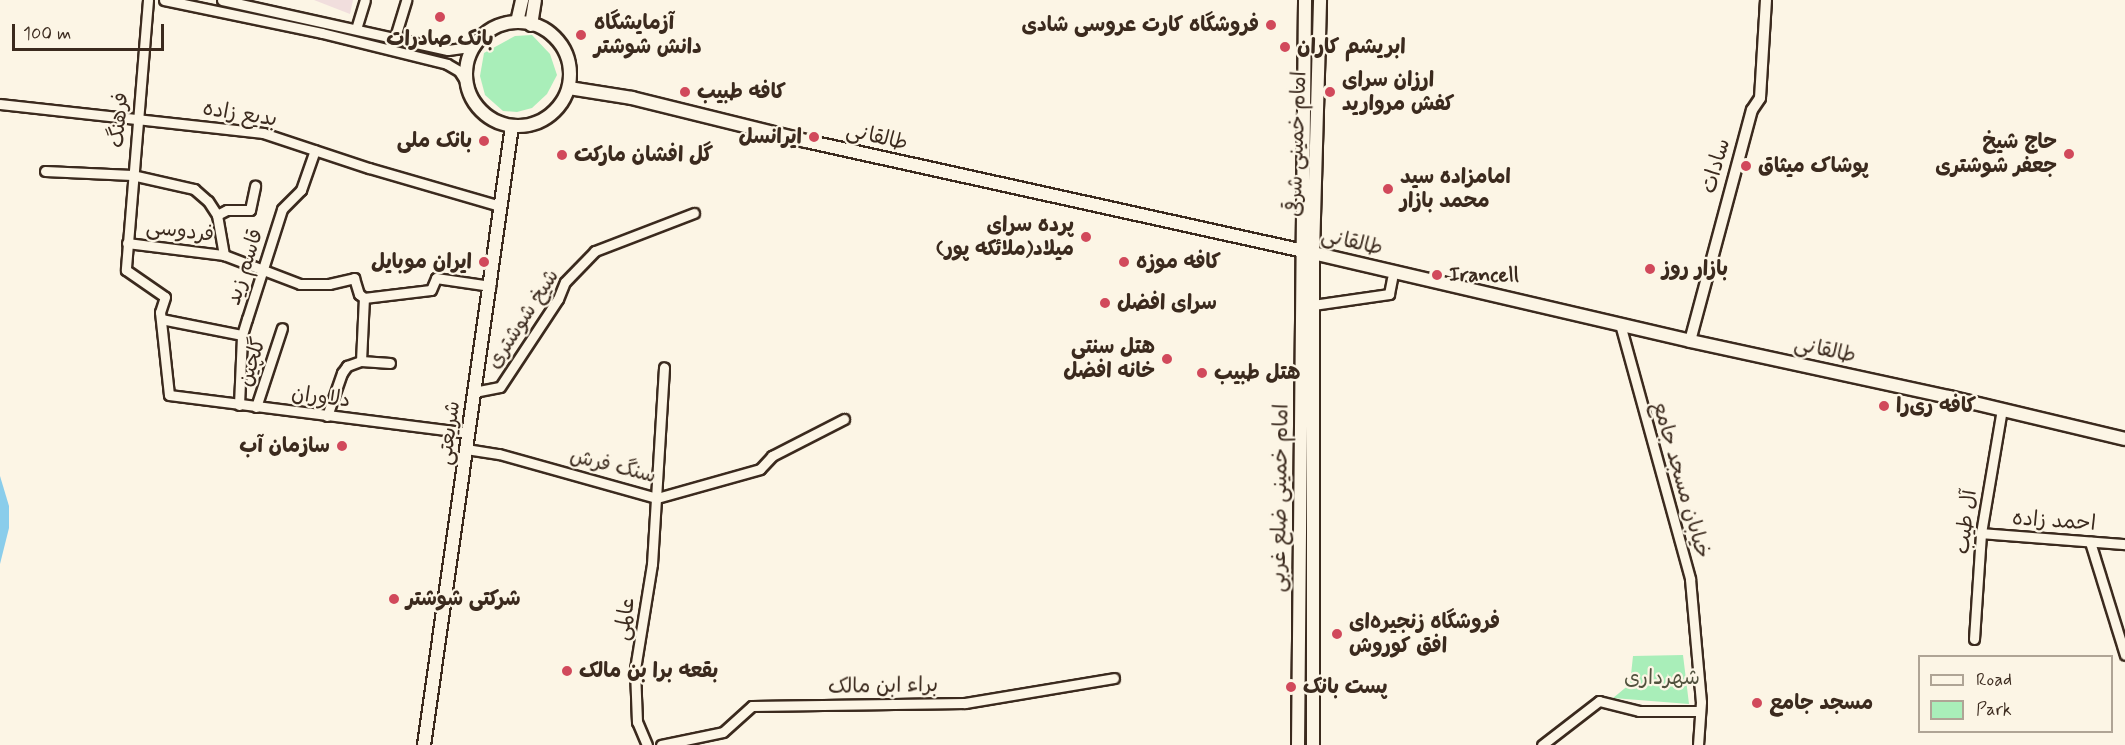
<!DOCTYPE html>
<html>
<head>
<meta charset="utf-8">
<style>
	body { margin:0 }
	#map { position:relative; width:2125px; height:745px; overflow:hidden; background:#fcf5e5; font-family:Mynerve,"Playpen Sans Arabic",sans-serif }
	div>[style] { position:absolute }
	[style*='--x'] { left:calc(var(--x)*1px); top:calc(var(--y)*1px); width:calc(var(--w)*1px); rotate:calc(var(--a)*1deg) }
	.built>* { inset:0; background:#f1dedd }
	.green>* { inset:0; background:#a9eeb9 }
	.water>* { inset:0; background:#8acdeb }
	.roads { filter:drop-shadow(2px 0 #3b2a1e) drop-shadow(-2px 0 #3b2a1e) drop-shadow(0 2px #3b2a1e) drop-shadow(0 -2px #3b2a1e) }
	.minor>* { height:9px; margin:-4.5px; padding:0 4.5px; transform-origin:4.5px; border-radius:4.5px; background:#fcf5e5 }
	.tertiary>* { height:10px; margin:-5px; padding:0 5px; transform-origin:5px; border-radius:5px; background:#fcf5e5 }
	.secondary>* { height:12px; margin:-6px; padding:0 6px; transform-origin:6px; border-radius:6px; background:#fcf5e5 }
	.secondary>.ring { margin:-6px; padding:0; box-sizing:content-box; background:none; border:12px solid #fcf5e5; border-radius:50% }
	.dots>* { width:16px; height:16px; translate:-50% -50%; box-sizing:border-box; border:3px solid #fcf5e5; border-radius:50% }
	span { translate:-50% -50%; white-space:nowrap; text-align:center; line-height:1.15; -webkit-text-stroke:4.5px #fcf5e5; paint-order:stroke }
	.poi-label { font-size:21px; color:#3b2a1e; font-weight:700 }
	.left { translate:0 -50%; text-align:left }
	.right { translate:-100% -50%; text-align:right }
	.street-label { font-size:21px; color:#3b2a1e }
	.park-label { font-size:21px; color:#51513d }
	.legend { position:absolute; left:1918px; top:655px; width:195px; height:78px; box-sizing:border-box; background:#fcf5e5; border:2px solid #afa495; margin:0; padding:8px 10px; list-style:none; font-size:18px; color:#3b2a1e }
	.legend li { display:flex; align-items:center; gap:12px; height:30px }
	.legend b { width:30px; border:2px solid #afa495 }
	.scale { position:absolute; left:12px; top:24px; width:152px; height:27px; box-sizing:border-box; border:3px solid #3b2a1e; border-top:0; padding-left:8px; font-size:18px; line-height:21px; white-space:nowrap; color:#3b2a1e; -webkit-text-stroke:4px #fcf5e5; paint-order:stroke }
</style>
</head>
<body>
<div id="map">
	<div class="built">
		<div style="clip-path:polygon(314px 0,353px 0,350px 14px)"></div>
	</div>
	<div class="green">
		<div style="clip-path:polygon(532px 35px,550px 54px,557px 75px,547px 94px,532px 108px,517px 112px,503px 111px,485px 95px,480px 76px,484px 53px,515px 36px)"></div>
		<div style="clip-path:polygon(1683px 655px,1689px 704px,1613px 698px,1630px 684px,1633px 656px)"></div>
	</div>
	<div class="water">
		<div style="clip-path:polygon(0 476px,9px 506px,9px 528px,0 564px)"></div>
	</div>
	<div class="roads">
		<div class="minor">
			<div style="--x:148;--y:0;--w:271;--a:94.7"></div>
			<div style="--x:126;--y:270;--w:47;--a:34.7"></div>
			<div style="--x:165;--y:297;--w:16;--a:108"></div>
			<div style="--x:160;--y:312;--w:83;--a:83.8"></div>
			<div style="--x:169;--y:395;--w:301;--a:7.2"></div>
			<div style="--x:164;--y:0;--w:161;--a:11.8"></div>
			<div style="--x:322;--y:33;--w:129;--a:13.9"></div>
			<div style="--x:447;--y:64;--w:14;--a:30"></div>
			<div style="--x:459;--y:71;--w:15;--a:58"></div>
			<div style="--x:222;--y:0;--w:231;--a:12.5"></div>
			<div style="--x:448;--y:50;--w:27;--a:-8"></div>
			<div style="--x:356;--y:29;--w:30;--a:-73"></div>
			<div style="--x:395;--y:37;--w:39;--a:-73"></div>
			<div style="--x:0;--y:104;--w:265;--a:6.3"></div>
			<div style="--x:263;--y:133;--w:112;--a:18.3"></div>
			<div style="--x:369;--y:168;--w:136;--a:16.2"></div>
			<div style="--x:45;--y:171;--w:87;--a:2.6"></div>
			<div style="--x:132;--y:175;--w:64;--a:12.7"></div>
			<div style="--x:194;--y:189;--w:18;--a:41"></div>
			<div style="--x:208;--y:201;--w:17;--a:57"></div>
			<div style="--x:217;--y:215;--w:41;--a:80.1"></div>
			<div style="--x:217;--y:215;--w:11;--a:-27"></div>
			<div style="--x:227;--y:210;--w:23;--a:0"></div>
			<div style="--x:250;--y:210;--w:25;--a:-78"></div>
			<div style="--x:127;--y:243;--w:98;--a:7.1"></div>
			<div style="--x:224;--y:255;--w:81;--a:20.9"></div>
			<div style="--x:300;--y:284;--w:29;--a:0"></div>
			<div style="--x:329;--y:284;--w:26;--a:-13"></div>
			<div style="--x:354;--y:278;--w:17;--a:73"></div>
			<div style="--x:359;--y:294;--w:6;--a:39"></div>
			<div style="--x:364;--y:298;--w:67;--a:-6.8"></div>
			<div style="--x:431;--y:290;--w:13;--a:-67"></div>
			<div style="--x:436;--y:278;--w:55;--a:8.4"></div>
			<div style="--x:1313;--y:305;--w:77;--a:-8.2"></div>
			<div style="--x:1389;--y:294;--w:16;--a:-79"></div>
			<div style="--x:161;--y:319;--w:83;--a:11.2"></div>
			<div style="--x:1620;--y:324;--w:264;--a:74.6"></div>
			<div style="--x:1690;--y:579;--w:123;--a:84.9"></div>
			<div style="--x:1701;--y:702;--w:43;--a:94"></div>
			<div style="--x:361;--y:361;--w:29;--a:4"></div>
			<div style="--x:474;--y:392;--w:26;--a:-11"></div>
			<div style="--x:500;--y:387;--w:105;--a:-56.6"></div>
			<div style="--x:558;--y:299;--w:18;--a:-68"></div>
			<div style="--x:565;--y:282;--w:43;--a:-45.9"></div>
			<div style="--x:595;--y:251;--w:106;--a:-21"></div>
			<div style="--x:239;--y:405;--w:70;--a:-87.5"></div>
			<div style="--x:242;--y:335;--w:17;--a:-73"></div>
			<div style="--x:247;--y:319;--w:115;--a:-72.3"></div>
			<div style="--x:282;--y:209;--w:27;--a:-45"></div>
			<div style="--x:301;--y:190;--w:42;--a:-70.7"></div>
			<div style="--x:256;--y:407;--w:83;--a:-71.8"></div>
			<div style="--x:327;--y:416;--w:46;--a:-70.8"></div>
			<div style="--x:342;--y:373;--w:9;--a:-54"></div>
			<div style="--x:347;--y:366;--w:15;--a:-20"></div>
			<div style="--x:361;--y:361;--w:63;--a:-87.3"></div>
			<div style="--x:466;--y:449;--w:33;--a:9"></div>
			<div style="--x:499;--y:454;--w:164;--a:15.6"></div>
			<div style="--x:657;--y:498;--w:107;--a:-15.7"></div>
			<div style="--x:760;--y:469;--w:18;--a:-47"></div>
			<div style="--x:772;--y:456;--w:81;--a:-27.2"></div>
			<div style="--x:1981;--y:533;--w:144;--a:4.4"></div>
			<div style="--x:2090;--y:542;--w:118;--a:72.8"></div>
			<div style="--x:1974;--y:639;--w:106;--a:-86.2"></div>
			<div style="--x:1981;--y:533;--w:126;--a:-80.4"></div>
			<div style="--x:647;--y:745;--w:25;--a:-113"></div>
			<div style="--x:637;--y:722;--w:53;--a:-92.2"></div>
			<div style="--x:635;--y:669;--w:106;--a:-80.8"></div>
			<div style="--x:652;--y:564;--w:197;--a:-86.5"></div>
			<div style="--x:661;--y:745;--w:63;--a:-11.8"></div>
			<div style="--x:723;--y:732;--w:39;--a:-42"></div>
			<div style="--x:752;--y:706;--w:213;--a:-0.8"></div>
			<div style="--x:965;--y:703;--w:151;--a:-9.5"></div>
			<div style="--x:1542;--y:745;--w:72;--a:-37.7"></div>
			<div style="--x:1599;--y:701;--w:41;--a:14"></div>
			<div style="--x:1639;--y:711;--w:61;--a:0"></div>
		</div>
		<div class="tertiary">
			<div style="--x:1690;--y:341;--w:239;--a:-75"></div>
			<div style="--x:1752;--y:110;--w:14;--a:-56"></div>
			<div style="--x:1760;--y:98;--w:98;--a:-86.5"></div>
		</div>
		<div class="secondary">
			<div style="--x:517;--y:22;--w:23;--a:-77"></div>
			<div class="ring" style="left:466px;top:22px;width:92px;height:92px"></div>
			<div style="--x:531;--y:25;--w:25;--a:-81"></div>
			<div style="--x:569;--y:88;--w:64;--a:9"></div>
			<div style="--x:632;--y:98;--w:179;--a:13.9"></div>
			<div style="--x:806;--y:141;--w:519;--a:12.46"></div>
			<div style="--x:1313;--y:253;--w:387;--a:13.1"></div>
			<div style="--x:1690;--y:341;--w:265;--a:12.2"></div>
			<div style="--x:1949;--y:397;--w:181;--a:13.4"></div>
			<div style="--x:424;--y:745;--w:625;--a:-81.91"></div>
			<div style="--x:1298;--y:745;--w:745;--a:-89.46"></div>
			<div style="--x:1313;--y:745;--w:492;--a:-90"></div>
			<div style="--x:1313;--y:253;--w:253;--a:-88.4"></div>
		</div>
	</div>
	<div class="dots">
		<div style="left:440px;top:17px;background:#d1495b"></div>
		<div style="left:1271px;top:25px;background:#d1495b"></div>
		<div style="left:581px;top:35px;background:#d1495b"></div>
		<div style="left:1285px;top:47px;background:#d1495b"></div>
		<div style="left:685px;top:92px;background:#d1495b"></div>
		<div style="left:1330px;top:92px;background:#d1495b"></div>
		<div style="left:814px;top:137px;background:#d1495b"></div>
		<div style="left:484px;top:141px;background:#d1495b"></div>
		<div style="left:2069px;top:154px;background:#d1495b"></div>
		<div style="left:562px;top:155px;background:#d1495b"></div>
		<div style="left:1746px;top:166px;background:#d1495b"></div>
		<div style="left:1388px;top:189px;background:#d1495b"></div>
		<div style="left:1086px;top:237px;background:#d1495b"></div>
		<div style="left:484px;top:262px;background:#d1495b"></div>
		<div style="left:1124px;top:262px;background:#d1495b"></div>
		<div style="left:1650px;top:269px;background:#d1495b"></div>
		<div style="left:1437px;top:275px;background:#d1495b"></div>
		<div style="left:1105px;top:303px;background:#d1495b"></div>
		<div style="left:1167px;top:359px;background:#d1495b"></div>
		<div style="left:1202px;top:373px;background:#d1495b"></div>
		<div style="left:1884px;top:406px;background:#d1495b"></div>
		<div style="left:342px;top:446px;background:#d1495b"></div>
		<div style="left:394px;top:599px;background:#d1495b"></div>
		<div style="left:1337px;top:634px;background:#d1495b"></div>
		<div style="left:567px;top:671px;background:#d1495b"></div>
		<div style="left:1291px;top:687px;background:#d1495b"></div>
		<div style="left:1757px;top:703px;background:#d1495b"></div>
	</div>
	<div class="poi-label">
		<span class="left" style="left:594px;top:35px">آزمایشگاه<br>دانش شوشتر</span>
		<span class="right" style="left:1259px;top:25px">فروشگاه کارت عروسی شادی</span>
		<span style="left:440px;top:39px">بانک صادرات</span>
		<span class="left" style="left:1297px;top:47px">ابریشم کاران</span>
		<span class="left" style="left:1342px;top:92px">ارزان سرای<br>کفش مروارید</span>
		<span class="left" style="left:697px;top:92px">کافه طبیب</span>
		<span class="right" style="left:802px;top:137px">ایرانسل</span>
		<span class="right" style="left:472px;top:141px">بانک ملی</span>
		<span class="right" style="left:2057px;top:154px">حاج شیخ<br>جعفر شوشتری</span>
		<span class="left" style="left:574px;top:155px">گل افشان مارکت</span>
		<span class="left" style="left:1758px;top:166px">پوشاک میثاق</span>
		<span class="left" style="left:1400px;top:189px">امامزاده سید<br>محمد بازار</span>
		<span class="right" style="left:1074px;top:237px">پرده سرای<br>میلاد(ملائکه پور)</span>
		<span class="right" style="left:472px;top:262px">ایران موبایل</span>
		<span class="left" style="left:1136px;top:262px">کافه موزه</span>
		<span class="left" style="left:1662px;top:269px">بازار روز</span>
		<span class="left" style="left:1449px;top:275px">Irancell</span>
		<span class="left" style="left:1117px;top:303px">سرای افضل</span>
		<span class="right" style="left:1155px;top:359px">هتل سنتی<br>خانه افضل</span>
		<span class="left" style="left:1214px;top:373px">هتل طبیب</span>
		<span class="left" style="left:1896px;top:406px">کافه‌ ری‌را</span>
		<span class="right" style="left:330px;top:446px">سازمان آب</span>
		<span class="left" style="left:406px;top:599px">شرکتی شوشتر</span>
		<span class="left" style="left:1349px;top:634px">فروشگاه زنجیره‌ای<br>افق کوروش</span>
		<span class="left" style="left:579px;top:671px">بقعه برا بن مالک</span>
		<span class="left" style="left:1303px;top:687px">پست بانک</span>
		<span class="left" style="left:1769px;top:703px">مسجد جامع</span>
	</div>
	<div class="street-label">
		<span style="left:240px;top:114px;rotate:9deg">بدیع زاده</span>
		<span style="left:119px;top:120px;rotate:-85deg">فرهنگ</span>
		<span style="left:877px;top:137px;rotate:13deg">طالقانی</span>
		<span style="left:1297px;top:144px;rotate:-88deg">امام خمینی شرقی</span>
		<span style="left:1716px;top:166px;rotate:-74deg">سادات</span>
		<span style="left:180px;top:231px;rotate:7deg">فردوسی</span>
		<span style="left:1352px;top:242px;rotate:13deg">طالقانی</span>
		<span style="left:245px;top:267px;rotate:-72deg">قاسم زید</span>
		<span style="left:523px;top:319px;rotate:-57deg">شیخ شوشتری</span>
		<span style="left:1825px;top:350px;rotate:12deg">طالقانی</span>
		<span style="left:252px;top:362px;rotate:-72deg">گلچین</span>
		<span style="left:321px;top:397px;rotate:7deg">دلاوران</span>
		<span style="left:449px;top:433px;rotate:-82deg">شریعتی</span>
		<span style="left:613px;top:466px;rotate:14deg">سنگ فرش</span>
		<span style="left:1681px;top:480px;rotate:74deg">خیابان مسجد جامع</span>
		<span style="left:1280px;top:498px;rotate:-89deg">امام خمینی ضلع غربی</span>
		<span style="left:2054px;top:521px;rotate:4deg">احمد زاده</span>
		<span style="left:1966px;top:522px;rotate:-83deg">آل طیب</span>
		<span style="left:625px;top:619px;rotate:-81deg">عالمی</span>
		<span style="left:883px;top:686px;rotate:-1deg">براء ابن مالک</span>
	</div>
	<div class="park-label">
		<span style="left:1662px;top:678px">شهرداری</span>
	</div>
	<ul class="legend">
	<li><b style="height:8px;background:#fcf5e5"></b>Road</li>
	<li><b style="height:16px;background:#a9eeb9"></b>Park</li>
	</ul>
	<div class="scale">100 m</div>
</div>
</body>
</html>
